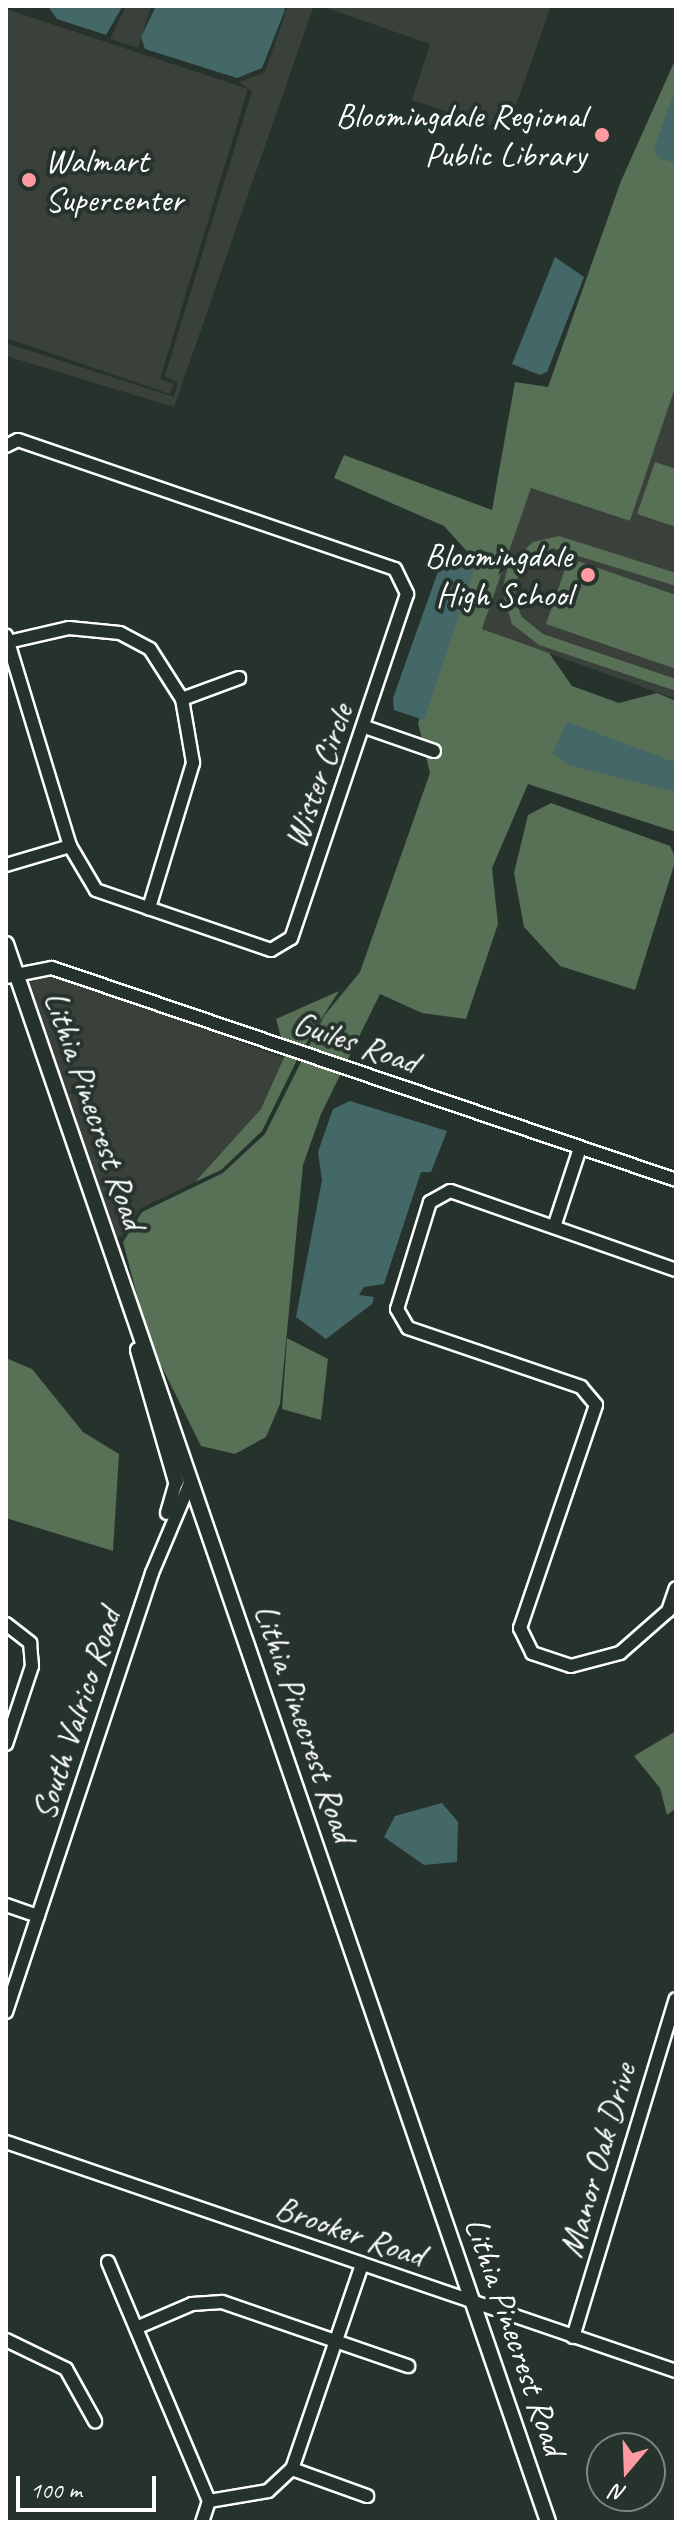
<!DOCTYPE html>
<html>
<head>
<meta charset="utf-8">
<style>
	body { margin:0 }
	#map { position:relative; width:682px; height:2528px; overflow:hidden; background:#26332d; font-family:Caveat,sans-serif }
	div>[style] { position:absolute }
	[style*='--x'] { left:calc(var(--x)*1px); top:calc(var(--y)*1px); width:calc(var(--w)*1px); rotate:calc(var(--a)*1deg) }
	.built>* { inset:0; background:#3a403a }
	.green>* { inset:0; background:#577056 }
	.water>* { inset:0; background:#446868 }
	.roads { filter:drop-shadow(2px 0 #fff) drop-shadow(-2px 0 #fff) drop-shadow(0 2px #fff) drop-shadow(0 -2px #fff) }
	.minor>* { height:12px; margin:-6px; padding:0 6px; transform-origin:6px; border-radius:6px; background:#26332d }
	.major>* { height:14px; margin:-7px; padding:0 7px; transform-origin:7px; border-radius:7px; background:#26332d }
	.dots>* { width:22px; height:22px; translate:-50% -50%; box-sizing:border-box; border:4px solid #26332d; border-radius:50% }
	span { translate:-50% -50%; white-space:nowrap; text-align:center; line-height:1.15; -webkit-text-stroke:8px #26332d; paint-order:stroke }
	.poi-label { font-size:34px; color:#fff }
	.right { translate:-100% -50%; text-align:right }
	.left { translate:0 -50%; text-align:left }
	.street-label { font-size:34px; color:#fff }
	.frame { position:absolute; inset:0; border:8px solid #fff; pointer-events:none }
	.north { position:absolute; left:586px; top:2432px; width:80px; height:80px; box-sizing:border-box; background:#26332d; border:2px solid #7d8581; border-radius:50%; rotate:199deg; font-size:22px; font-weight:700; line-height:32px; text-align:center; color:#fff }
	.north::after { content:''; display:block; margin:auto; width:28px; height:36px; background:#ff9aa2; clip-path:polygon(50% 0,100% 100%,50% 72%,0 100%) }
	.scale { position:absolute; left:16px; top:2476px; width:140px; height:36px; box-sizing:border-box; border:4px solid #fff; border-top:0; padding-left:10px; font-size:24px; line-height:28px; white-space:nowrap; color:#fff; -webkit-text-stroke:6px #26332d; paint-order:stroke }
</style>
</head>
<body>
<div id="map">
	<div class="built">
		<div style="clip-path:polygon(126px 6px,151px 6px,138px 48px,110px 39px)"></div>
		<div style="clip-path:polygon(288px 6px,313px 8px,174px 407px,6px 356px,6px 343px,174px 397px,178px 383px,165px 376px,252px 91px,239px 82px,265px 72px)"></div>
		<div style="clip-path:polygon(321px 6px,551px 6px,507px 131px,412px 100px,430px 44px)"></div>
		<div style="clip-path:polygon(6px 9px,248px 89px,160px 379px,174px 384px,170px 394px,6px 338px)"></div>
		<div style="clip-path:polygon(676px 385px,676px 699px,482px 629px,531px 487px,630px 521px)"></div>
		<div style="clip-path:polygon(51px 973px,287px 1059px,261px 1109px,195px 1182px,141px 1208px,121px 1237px,111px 1237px,23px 977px)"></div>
	</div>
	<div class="green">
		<div style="clip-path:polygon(676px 58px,676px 385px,630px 521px,531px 488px,482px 629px,549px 653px,572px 686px,619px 703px,657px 693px,676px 701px,676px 832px,528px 784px,492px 868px,498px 924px,466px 1019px,422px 1013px,380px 994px,321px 1114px,303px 1165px,280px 1404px,266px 1437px,235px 1454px,201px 1446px,149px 1341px,123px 1242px,142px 1212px,223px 1173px,265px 1134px,324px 1016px,360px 972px,430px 773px,418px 723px,474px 559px,444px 526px,334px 478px,344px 455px,492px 510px,515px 382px,548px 387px,621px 181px)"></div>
		<div style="clip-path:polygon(655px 462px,676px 469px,676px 527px,637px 514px)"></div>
		<div style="clip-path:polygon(559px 536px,676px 573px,676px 586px,552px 548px,519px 571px,514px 598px,522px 617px,543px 634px,676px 679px,676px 691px,539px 645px,512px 624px,502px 591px,508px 565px,533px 542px)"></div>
		<div style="clip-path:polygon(569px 558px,676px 595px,676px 669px,546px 624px)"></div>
		<div style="clip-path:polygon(551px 803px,670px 846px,676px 859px,635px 990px,560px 966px,524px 927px,514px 873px,528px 815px)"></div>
		<div style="clip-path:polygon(339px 991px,303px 1048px,282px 1041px,276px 1019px)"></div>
		<div style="clip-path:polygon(286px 1053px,298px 1058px,262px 1131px,221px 1170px,195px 1182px,261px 1109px)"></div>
		<div style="clip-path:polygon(287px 1338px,328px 1359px,321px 1420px,282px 1409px)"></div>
		<div style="clip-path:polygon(6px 1358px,32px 1369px,83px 1432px,119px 1454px,113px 1551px,6px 1518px)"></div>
		<div style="clip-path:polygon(676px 1731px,676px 1808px,667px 1815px,660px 1788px,634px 1756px)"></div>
	</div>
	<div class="water">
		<div style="clip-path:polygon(48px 6px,122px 6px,122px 7px,106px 35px,57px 19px)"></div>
		<div style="clip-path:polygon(156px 6px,284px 6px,285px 10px,262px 68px,237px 78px,145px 49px,141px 37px)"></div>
		<div style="clip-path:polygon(676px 87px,676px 163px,658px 158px,654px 148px)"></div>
		<div style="clip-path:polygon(555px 257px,584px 277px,547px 372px,540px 375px,512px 364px)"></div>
		<div style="clip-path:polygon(446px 549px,478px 558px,424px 720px,394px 710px,393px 698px)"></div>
		<div style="clip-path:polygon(567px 722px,674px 762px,676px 792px,569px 765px,553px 753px)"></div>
		<div style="clip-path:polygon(350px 1101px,447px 1131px,431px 1172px,421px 1172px,384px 1284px,364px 1287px,359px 1295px,374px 1297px,372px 1304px,326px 1339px,296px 1317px,322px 1180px,318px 1152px,333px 1109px)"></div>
		<div style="clip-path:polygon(442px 1803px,458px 1822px,457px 1862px,424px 1865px,384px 1837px,395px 1816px)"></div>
	</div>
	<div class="roads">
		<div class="minor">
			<div style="--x:6;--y:446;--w:13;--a:-27"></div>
			<div style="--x:18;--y:440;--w:398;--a:18.9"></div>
			<div style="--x:395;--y:569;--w:28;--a:64"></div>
			<div style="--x:407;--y:594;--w:363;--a:108.6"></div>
			<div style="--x:291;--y:938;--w:23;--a:149"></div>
			<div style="--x:271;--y:950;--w:185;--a:-161.1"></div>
			<div style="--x:96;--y:890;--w:51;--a:-120.6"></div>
			<div style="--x:70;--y:846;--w:220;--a:-106.9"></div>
			<div style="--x:8;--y:642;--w:63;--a:-12.9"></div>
			<div style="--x:69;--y:628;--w:51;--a:5.6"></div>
			<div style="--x:120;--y:633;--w:34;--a:28"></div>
			<div style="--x:150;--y:649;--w:59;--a:57.4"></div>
			<div style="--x:182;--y:699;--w:65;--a:80.2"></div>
			<div style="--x:193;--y:763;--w:152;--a:106.9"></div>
			<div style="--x:182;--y:699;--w:61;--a:-20.2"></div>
			<div style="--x:365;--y:727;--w:73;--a:19.2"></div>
			<div style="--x:6;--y:865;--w:67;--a:-16.5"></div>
			<div style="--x:6;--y:977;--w:47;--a:-11.1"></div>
			<div style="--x:52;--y:968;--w:659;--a:18.76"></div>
			<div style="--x:555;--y:1224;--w:80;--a:-71.8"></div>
			<div style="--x:676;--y:1270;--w:239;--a:-160.7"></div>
			<div style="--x:450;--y:1191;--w:23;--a:151"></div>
			<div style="--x:430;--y:1202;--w:112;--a:107.1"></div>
			<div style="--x:397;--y:1309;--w:22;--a:60"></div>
			<div style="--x:408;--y:1328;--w:183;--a:18.8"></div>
			<div style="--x:581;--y:1387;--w:23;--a:50"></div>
			<div style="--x:596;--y:1405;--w:236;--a:108.8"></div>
			<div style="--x:520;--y:1628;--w:28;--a:64"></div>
			<div style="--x:532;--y:1653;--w:41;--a:18.4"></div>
			<div style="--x:571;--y:1666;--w:51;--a:-14.9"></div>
			<div style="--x:620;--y:1653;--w:64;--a:-41.2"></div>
			<div style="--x:668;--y:1611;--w:24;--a:-71"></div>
			<div style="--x:167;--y:1513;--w:32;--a:-74"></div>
			<div style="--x:6;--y:1624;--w:31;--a:38"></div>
			<div style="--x:30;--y:1643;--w:23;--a:85"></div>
			<div style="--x:32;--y:1666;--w:82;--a:108.4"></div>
			<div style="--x:6;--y:1905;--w:34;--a:19"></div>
			<div style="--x:6;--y:2012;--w:463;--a:-71.6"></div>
			<div style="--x:152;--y:1573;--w:98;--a:-67.1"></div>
			<div style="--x:6;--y:2142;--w:708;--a:18.87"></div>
			<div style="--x:108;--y:2262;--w:259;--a:67.1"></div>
			<div style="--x:209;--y:2501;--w:22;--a:108"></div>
			<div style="--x:136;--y:2328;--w:61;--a:-23.2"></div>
			<div style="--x:192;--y:2304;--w:30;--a:-4"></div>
			<div style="--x:222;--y:2302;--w:197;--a:19"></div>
			<div style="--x:573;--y:2337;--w:353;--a:-73.1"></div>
			<div style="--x:6;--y:2340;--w:67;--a:25.8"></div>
			<div style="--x:66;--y:2369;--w:60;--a:60.9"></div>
			<div style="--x:292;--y:2469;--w:80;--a:19.8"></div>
			<div style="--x:209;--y:2501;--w:60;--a:-9.6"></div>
			<div style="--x:268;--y:2491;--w:33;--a:-43"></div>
			<div style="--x:292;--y:2469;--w:217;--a:-71.1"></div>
		</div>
		<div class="major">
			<div style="--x:6;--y:944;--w:1668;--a:71.04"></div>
			<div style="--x:138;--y:1350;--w:137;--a:73.9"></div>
		</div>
	</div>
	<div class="dots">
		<div style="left:602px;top:135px;background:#ff9aa2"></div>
		<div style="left:29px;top:180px;background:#ff9aa2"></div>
		<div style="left:588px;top:575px;background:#ff9aa2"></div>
	</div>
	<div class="poi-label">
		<span class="right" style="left:586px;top:135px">Bloomingdale Regional<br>Public Library</span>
		<span class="left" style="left:45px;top:180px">Walmart<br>Supercenter</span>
		<span class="right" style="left:572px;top:575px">Bloomingdale<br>High School</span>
	</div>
	<div class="street-label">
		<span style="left:318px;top:776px;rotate:-71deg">Wister Circle</span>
		<span style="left:356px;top:1042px;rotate:19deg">Guiles Road</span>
		<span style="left:95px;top:1110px;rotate:71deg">Lithia Pinecrest Road</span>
		<span style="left:76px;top:1714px;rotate:-72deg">South Valrico Road</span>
		<span style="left:305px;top:1723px;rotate:71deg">Lithia Pinecrest Road</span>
		<span style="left:597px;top:2160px;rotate:-74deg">Manor Oak Drive</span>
		<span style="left:350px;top:2231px;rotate:19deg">Brooker Road</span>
		<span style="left:516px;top:2336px;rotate:71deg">Lithia Pinecrest Road</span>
	</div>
	<div class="frame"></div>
	<div class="north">N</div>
	<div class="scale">100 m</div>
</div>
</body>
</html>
